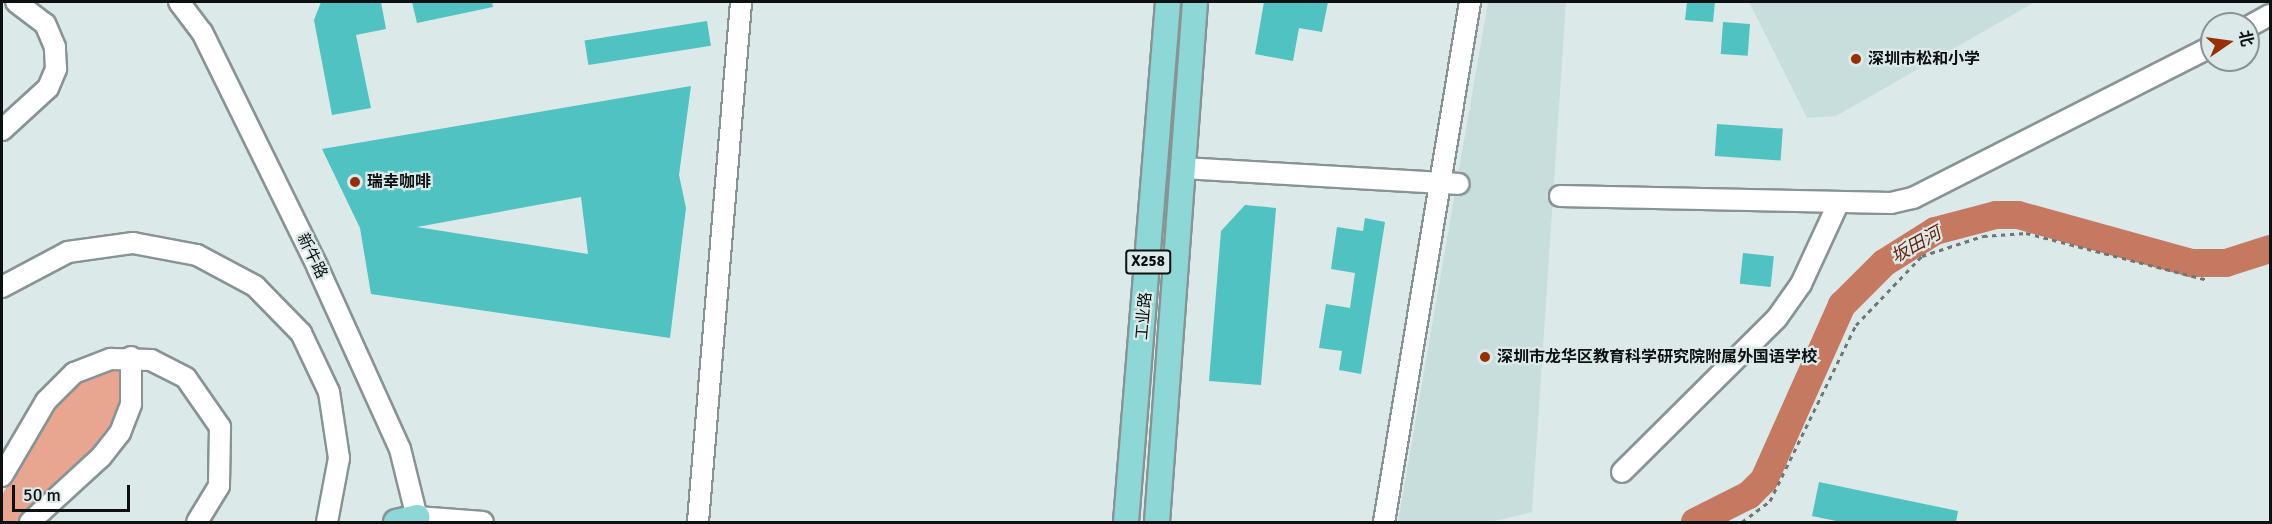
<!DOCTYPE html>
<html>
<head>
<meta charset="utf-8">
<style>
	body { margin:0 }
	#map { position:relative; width:2272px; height:524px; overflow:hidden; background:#dce9e9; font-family:Signika,"Noto Sans SC",sans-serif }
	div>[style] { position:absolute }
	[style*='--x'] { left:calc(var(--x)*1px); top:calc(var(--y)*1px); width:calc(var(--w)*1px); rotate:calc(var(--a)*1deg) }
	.built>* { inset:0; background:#c7dedd }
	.green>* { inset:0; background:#e8a691 }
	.river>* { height:28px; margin:-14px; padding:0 14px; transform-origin:14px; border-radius:14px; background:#c67961 }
	.building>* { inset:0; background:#4fc2c1; transform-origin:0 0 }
	.path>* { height:3px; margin-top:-1.5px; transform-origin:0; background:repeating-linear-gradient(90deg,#6e7676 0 4.5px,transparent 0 9px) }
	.roads { filter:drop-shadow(2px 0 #889494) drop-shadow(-2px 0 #889494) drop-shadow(0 2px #889494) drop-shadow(0 -2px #889494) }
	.minor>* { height:20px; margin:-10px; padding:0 10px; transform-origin:10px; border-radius:10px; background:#fff }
	.major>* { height:24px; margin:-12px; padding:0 12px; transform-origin:12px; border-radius:12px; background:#8ed7d7 }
	.dots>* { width:16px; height:16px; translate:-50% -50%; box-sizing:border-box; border:3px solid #dce9e9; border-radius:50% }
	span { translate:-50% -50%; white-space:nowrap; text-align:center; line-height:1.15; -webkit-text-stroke:4.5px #dce9e9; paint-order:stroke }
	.shield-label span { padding:2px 4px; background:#dce9e9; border:2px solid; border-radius:4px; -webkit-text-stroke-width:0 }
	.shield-label { font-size:15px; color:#0d1111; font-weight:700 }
	.poi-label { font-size:16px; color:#0d1111; font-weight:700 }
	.left { translate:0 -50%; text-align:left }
	.street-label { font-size:16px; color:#0d1111 }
	.water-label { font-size:18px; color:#641e04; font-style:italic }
	.frame { position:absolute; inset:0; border:3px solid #0d1111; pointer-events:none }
	.north { position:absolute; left:2200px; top:12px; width:60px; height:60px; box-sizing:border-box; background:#dce9e9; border:2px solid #899393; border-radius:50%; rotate:77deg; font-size:16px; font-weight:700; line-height:24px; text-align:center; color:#0d1111 }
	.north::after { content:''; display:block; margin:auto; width:21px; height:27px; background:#963006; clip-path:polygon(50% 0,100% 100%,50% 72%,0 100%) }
	.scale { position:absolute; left:12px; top:485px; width:118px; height:27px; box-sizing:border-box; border:3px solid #0d1111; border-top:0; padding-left:8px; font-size:18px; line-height:21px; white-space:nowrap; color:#0d1111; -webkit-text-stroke:4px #dce9e9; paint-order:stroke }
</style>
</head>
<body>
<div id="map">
	<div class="built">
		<div style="clip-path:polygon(1488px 2px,1566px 2px,1532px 512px,1490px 522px,1398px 522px)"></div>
		<div style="clip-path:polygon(1749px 2px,2035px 2px,1836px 116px,1807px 118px)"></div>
	</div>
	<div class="green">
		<div style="clip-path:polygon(123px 367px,121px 402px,104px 440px,16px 522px,2px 522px,2px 495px,54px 406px,79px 381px)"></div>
	</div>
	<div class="river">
		<div style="--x:1695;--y:522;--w:60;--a:-26.6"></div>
		<div style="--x:1749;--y:495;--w:21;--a:-45"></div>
		<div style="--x:1764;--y:480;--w:192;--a:-66"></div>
		<div style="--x:1842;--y:305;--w:59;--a:-45"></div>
		<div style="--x:1884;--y:263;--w:60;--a:-32.1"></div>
		<div style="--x:1935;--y:231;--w:63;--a:-14.7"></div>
		<div style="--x:1996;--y:215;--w:22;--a:0"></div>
		<div style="--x:2018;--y:215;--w:180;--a:15.5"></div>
		<div style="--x:2191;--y:263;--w:35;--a:0"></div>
		<div style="--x:2226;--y:263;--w:46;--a:-17.7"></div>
	</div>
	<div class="building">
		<div style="clip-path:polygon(321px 2px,381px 2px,386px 29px,356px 35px,371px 108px,332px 115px,314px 20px)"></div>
		<div style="clip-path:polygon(412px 2px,492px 2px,493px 7px,417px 23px)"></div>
		<div style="clip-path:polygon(1264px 2px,1328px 2px,1322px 32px,1299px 28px,1293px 61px,1255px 54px)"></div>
		<div style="clip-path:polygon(1687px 2px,1715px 2px,1713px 22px,1685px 20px)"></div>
		<div style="left:707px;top:21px;width:25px;height:124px;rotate:81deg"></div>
		<div style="left:1723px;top:22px;width:27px;height:32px;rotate:4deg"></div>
		<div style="clip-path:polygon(evenodd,691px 86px,679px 175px,686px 208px,670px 338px,371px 294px,360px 228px,322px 149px,691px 86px,581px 197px,588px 254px,417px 227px,581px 197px)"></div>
		<div style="left:1717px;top:124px;width:66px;height:32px;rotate:4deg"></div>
		<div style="clip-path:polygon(1245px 205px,1276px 208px,1261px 385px,1209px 381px,1221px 231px)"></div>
		<div style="clip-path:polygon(1365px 218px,1385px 222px,1361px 374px,1339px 370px,1342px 351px,1319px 348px,1326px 304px,1350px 308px,1355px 273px,1331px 269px,1337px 227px,1363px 231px)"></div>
		<div style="left:1743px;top:253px;width:31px;height:31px;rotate:6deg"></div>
		<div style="clip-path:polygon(1819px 482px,1958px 511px,1956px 522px,1841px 522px,1812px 516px)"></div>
	</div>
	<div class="path">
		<div style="--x:1742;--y:522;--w:35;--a:-37"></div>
		<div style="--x:1770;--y:501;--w:196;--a:-64"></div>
		<div style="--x:1856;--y:325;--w:95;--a:-46.3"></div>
		<div style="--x:1922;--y:256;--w:64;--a:-18.2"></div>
		<div style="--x:1983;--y:236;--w:43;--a:-4"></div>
		<div style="--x:2026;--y:233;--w:188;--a:14.5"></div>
	</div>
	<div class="roads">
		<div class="minor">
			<div style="--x:179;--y:2;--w:38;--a:53"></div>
			<div style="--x:202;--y:32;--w:261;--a:63.8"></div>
			<div style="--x:317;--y:266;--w:201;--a:65.6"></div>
			<div style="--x:400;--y:449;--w:75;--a:76.1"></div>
			<div style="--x:2248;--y:27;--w:25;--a:-29"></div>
			<div style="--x:2;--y:130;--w:62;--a:-42.4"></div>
			<div style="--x:48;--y:88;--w:21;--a:-67"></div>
			<div style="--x:56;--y:69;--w:22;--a:-93"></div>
			<div style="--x:55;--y:47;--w:25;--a:-113"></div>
			<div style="--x:45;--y:24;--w:36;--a:-143"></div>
			<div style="--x:1184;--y:168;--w:275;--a:3.3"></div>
			<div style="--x:1560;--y:196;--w:331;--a:1.2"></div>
			<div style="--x:1891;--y:203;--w:23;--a:-13"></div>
			<div style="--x:1913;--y:198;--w:335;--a:-26.9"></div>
			<div style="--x:2;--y:287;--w:75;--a:-27.9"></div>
			<div style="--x:68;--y:252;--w:66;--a:-7.9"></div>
			<div style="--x:133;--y:243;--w:65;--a:10.6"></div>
			<div style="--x:197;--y:255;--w:66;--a:28.1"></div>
			<div style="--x:255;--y:286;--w:66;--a:45.6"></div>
			<div style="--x:301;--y:333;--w:65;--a:64.6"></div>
			<div style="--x:329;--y:392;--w:67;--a:81.4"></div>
			<div style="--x:339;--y:458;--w:65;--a:100.6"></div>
			<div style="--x:1622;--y:472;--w:218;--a:-44.8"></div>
			<div style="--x:1777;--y:318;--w:42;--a:-54.8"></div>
			<div style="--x:1801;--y:284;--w:86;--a:-65.2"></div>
			<div style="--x:2;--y:476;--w:87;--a:-59.6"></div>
			<div style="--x:46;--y:401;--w:40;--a:-45"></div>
			<div style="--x:74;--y:373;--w:40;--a:-21"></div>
			<div style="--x:111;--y:359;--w:40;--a:1.4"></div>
			<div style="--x:151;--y:360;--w:39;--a:27"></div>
			<div style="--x:186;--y:378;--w:60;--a:55.2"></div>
			<div style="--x:220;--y:427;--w:59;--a:91"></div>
			<div style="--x:219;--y:486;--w:42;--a:121.4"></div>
			<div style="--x:417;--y:517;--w:66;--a:4.3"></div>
			<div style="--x:30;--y:522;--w:96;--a:-42.5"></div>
			<div style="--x:101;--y:457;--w:31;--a:-52"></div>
			<div style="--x:120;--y:433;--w:31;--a:-69"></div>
			<div style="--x:131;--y:404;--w:47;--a:-90"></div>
			<div style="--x:698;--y:522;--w:522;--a:-85.27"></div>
			<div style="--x:1384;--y:522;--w:527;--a:-80.61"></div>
		</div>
		<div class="major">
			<div style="--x:396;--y:522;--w:22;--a:-13"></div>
			<div style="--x:1126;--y:522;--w:522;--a:-85.38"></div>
			<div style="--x:1157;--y:522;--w:521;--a:-85.82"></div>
		</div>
	</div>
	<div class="dots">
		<div style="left:1856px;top:59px;background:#963006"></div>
		<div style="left:355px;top:182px;background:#963006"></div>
		<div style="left:1485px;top:357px;background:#963006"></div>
	</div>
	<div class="shield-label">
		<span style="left:1148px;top:262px">X258</span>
	</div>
	<div class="poi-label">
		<span class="left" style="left:1868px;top:59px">深圳市松和小学</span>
		<span class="left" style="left:367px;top:182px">瑞幸咖啡</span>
		<span class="left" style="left:1497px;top:357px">深圳市龙华区教育科学研究院附属外国语学校</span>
	</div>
	<div class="street-label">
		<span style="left:312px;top:256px;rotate:64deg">新牛路</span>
		<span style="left:1144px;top:316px;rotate:-85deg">工业路</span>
	</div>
	<div class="water-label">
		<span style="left:1916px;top:245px;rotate:-29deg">坂田河</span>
	</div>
	<div class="frame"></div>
	<div class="north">北</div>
	<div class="scale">50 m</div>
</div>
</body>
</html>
